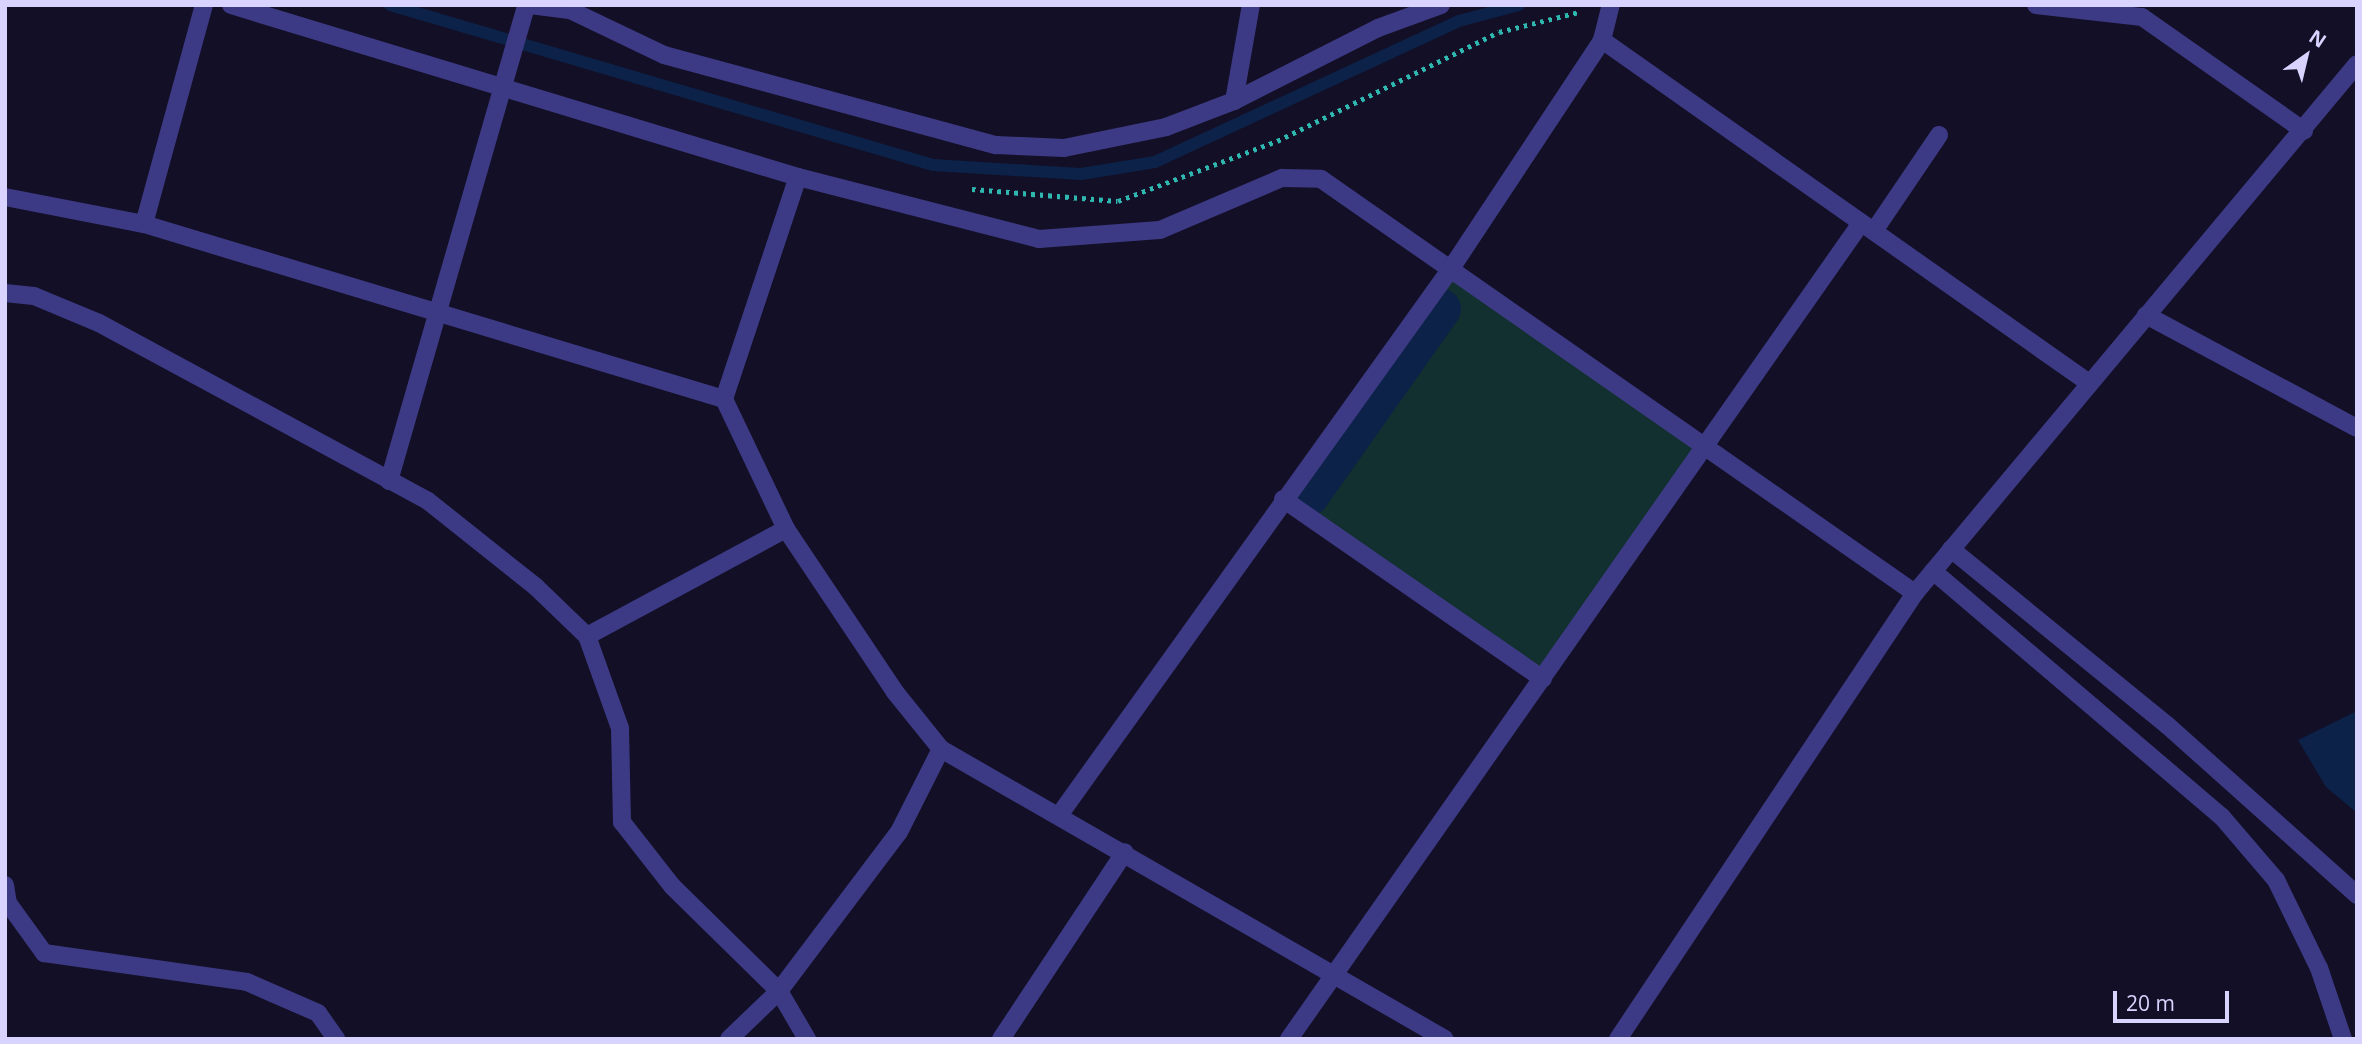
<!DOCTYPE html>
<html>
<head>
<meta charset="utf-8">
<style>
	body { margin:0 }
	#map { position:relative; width:2362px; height:1044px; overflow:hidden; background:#130f26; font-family:"Open Sans",sans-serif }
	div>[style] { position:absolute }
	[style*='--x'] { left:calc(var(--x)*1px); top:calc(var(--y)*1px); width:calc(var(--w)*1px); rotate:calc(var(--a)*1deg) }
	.green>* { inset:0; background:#12302f; transform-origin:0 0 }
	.water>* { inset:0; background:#0c2248 }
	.stream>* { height:12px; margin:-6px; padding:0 6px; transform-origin:6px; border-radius:6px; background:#0c2248 }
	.canal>* { height:40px; margin:-20px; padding:0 20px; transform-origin:20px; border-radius:20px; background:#0c2248 }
	.path>* { height:4.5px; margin-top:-2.25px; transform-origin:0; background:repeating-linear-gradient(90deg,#2fb8b0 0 3.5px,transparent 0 8.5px) }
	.service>* { height:18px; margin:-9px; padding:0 9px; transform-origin:9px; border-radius:9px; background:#3d3a85 }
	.minor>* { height:18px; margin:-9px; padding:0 9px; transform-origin:9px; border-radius:9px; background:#3d3a85 }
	span { translate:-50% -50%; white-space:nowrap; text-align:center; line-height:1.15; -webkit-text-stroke:7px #130f26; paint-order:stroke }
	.frame { position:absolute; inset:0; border:7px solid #d9d4ff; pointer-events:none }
	.north { position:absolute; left:2271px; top:21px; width:70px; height:70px; -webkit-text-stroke:5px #130f26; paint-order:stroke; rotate:34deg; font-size:19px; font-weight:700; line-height:28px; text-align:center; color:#d9d4ff }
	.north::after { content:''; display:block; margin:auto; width:24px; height:32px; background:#d9d4ff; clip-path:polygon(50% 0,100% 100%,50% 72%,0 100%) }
	.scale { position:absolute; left:2113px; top:991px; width:116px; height:32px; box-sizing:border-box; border:4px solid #d9d4ff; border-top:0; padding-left:9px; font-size:21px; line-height:24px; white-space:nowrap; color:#d9d4ff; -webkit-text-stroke:5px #130f26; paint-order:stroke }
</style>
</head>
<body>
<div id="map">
	<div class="green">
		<div style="left:1452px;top:267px;width:309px;height:287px;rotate:35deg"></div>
	</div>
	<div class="water">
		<div style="clip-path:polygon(2357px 711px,2357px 813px,2326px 787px,2298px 740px)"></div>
	</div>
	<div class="stream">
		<div style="--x:390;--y:5;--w:566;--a:16.42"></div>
		<div style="--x:933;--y:165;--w:148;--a:3.5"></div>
		<div style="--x:1081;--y:174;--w:75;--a:-9.2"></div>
		<div style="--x:1155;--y:162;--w:335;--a:-24.9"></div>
		<div style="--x:1459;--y:21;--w:62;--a:-14.9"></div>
	</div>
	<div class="canal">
		<div style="--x:1309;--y:496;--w:229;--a:-54.8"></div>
	</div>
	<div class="path">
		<div style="--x:972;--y:189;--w:146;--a:4.7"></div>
		<div style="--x:1118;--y:201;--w:170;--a:-20.7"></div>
		<div style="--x:1277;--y:141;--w:247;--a:-26.2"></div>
		<div style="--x:1499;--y:32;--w:82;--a:-14"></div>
	</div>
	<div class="service">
		<div style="--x:389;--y:481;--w:495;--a:-73.9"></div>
		<div style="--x:587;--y:636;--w:226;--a:-28.3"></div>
	</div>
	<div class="minor">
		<div style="--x:231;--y:5;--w:593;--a:16.88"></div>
		<div style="--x:798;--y:177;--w:249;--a:14.4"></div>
		<div style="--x:1039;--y:239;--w:121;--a:-4.3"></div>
		<div style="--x:1160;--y:230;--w:133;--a:-23.1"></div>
		<div style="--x:1282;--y:178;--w:39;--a:1"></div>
		<div style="--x:1321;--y:179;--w:724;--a:34.88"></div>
		<div style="--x:530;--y:5;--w:40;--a:7.1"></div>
		<div style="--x:570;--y:10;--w:104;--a:25.6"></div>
		<div style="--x:664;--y:55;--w:344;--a:15.2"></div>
		<div style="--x:996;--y:145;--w:68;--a:2.5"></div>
		<div style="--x:1064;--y:148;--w:104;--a:-11.6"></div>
		<div style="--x:1166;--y:127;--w:73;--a:-20.9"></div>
		<div style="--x:1234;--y:101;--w:161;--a:-26.9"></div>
		<div style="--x:1378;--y:28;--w:67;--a:-20.1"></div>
		<div style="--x:2036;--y:5;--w:107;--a:6.5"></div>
		<div style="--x:2142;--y:17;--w:198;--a:35.1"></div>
		<div style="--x:1602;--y:40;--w:596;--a:35.16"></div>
		<div style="--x:1234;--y:101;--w:97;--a:-80"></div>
		<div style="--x:5;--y:197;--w:142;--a:11"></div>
		<div style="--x:144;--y:224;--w:606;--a:16.79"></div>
		<div style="--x:724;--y:399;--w:144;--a:64.5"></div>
		<div style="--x:786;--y:529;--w:196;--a:56.2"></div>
		<div style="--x:895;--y:692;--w:73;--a:51.1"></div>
		<div style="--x:941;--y:749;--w:581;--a:29.92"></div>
		<div style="--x:144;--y:224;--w:227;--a:-74.7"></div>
		<div style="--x:1874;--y:231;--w:116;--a:-55.9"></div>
		<div style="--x:5;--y:293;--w:29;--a:6"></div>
		<div style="--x:34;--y:296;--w:70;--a:22.6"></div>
		<div style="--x:99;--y:323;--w:374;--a:28.4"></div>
		<div style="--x:428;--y:501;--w:138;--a:38.5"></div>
		<div style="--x:536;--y:587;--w:71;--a:43.9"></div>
		<div style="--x:587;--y:636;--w:98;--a:70.3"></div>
		<div style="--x:620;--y:728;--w:94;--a:88.8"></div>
		<div style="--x:622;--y:822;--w:81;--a:52"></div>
		<div style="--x:672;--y:886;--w:150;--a:44.5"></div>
		<div style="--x:779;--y:991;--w:56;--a:59.7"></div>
		<div style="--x:2146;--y:315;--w:239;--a:28.2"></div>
		<div style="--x:724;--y:399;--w:234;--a:-71.6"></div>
		<div style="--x:1283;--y:499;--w:316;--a:34.7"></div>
		<div style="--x:1951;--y:549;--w:279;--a:39.2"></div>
		<div style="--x:2167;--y:725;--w:255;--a:41.8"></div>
		<div style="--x:1933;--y:571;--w:380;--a:40.4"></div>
		<div style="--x:2222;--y:817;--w:83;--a:49.4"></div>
		<div style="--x:2276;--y:880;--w:98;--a:64"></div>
		<div style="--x:2319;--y:968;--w:75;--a:71.3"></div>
		<div style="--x:1060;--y:814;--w:673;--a:-54.37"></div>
		<div style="--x:1452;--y:267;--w:272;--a:-56.5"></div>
		<div style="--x:1602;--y:40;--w:36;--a:-76"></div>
		<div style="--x:5;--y:885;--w:18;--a:81"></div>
		<div style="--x:8;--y:903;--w:62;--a:54.2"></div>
		<div style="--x:44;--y:953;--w:205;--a:8.1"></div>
		<div style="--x:247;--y:982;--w:77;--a:23.6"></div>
		<div style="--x:318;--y:1013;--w:32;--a:55"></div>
		<div style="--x:729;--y:1039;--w:69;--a:-43.8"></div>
		<div style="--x:779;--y:991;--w:199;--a:-53"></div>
		<div style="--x:899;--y:832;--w:93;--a:-63.2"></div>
		<div style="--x:1001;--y:1039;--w:224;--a:-56.5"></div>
		<div style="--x:1289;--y:1039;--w:997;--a:-54.97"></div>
		<div style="--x:1618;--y:1039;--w:536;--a:-56.34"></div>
		<div style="--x:1915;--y:593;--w:689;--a:-50.12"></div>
	</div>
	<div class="frame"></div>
	<div class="north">N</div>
	<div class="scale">20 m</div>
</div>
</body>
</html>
